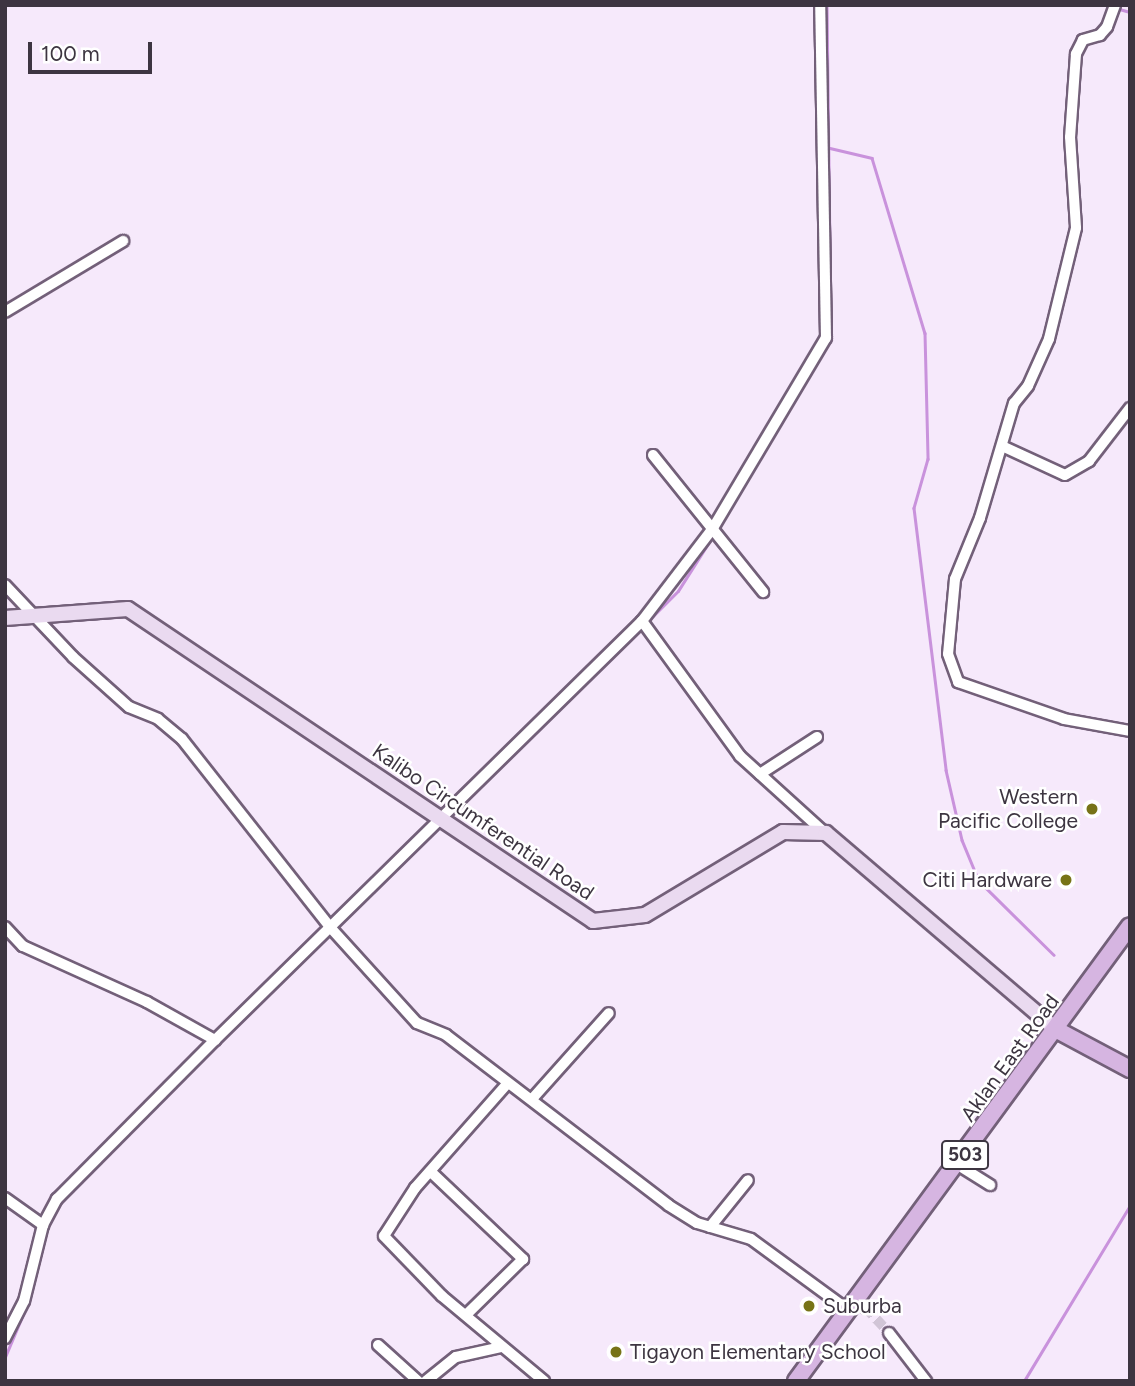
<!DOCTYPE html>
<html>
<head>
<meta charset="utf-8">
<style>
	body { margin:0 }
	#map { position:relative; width:1135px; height:1386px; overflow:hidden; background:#f6e9fb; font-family:Figtree,sans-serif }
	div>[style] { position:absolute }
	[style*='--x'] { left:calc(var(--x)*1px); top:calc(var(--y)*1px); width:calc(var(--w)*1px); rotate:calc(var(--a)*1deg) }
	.stream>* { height:2.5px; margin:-1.25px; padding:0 1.25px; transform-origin:1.25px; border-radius:1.25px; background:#c992dc }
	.minor-tunnel>* { height:10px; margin-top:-5px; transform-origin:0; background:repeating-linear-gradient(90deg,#d1c5d6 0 10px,transparent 0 15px) }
	.roads { filter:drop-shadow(2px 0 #736079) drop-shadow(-2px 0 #736079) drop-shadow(0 2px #736079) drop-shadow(0 -2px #736079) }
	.minor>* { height:10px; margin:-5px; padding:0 5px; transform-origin:5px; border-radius:5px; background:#fff }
	.secondary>* { height:14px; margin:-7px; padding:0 7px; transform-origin:7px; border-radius:7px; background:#eadaf0 }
	.primary>* { height:16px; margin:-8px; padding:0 8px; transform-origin:8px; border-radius:8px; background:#d6b5e1 }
	.dots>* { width:19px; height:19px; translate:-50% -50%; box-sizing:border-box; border:4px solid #fff; border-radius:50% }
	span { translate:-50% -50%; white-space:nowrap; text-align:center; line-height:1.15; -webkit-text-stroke:5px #fff; paint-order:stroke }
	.shield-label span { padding:2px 5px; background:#fff; border:2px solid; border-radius:5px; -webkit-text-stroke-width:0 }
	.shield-label { font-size:19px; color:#3d3541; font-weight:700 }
	.poi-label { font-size:21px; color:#3d3541 }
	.right { translate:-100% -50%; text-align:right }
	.left { translate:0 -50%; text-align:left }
	.street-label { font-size:21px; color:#3d3541 }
	.frame { position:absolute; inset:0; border:7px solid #3d3541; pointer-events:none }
	.scale { position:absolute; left:28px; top:42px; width:124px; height:32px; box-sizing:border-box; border:4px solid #3d3541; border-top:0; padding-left:9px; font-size:21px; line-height:24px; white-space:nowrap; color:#3d3541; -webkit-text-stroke:5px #fff; paint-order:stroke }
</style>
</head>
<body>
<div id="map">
	<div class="stream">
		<div style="--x:827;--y:5;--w:322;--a:89.3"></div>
		<div style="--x:1108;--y:5;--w:1;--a:45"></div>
		<div style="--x:1116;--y:8;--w:15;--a:16"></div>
		<div style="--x:830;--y:148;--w:43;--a:13.4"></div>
		<div style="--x:872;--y:158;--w:183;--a:73.2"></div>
		<div style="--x:925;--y:333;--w:126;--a:88.6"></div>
		<div style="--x:928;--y:459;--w:51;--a:105.9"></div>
		<div style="--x:914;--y:508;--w:264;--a:83"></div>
		<div style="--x:946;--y:770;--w:72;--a:77.1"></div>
		<div style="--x:962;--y:840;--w:44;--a:67.5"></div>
		<div style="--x:979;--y:881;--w:105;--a:44.6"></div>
		<div style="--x:646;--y:623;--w:45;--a:-45"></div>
		<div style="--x:678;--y:591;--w:67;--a:-57.7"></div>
		<div style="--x:198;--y:1064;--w:81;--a:-45"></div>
		<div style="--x:58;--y:1206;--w:14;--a:-51"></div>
		<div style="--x:5;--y:1357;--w:49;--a:-67.1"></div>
		<div style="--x:1024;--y:1381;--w:205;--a:-58.9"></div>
	</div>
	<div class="minor-tunnel">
		<div style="--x:866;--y:1308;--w:34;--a:47"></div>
	</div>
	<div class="roads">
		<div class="minor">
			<div style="--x:1115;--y:5;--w:23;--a:110"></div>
			<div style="--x:1107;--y:27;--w:11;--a:131"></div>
			<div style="--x:1100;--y:35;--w:18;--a:164"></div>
			<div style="--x:1083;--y:40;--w:16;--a:117"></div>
			<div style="--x:1076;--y:54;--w:83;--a:94.1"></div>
			<div style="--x:1070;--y:137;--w:91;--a:86.2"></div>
			<div style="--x:1076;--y:228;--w:114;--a:103.7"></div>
			<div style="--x:1049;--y:339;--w:51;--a:114.1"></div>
			<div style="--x:1028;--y:386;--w:22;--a:129"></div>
			<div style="--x:1014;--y:403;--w:120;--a:106.5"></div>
			<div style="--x:980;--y:518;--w:66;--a:112.3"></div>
			<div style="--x:955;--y:579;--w:75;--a:95.3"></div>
			<div style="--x:948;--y:654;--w:30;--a:70"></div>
			<div style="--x:958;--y:682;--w:112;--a:19.2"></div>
			<div style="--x:1064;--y:719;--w:67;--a:10.3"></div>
			<div style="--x:5;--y:312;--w:138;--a:-31"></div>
			<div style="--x:1002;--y:446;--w:69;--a:24.7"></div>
			<div style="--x:1065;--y:475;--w:28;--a:-30"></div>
			<div style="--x:1089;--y:461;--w:67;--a:-52.3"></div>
			<div style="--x:653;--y:455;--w:176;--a:51.2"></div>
			<div style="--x:5;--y:585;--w:99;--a:46.6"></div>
			<div style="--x:73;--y:657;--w:75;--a:41.8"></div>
			<div style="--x:129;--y:707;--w:31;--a:22"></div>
			<div style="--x:158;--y:719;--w:31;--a:40"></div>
			<div style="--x:182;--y:739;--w:238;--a:51.8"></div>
			<div style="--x:329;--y:926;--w:131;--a:47.8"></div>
			<div style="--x:417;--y:1023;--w:31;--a:22"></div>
			<div style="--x:446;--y:1035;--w:280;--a:37.4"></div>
			<div style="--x:668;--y:1205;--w:34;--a:32"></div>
			<div style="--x:697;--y:1223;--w:56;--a:16.5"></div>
			<div style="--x:751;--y:1239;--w:120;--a:36.2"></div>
			<div style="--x:642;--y:621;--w:167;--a:54"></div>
			<div style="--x:740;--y:756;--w:115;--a:42.2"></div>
			<div style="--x:760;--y:774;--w:68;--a:-33"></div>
			<div style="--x:5;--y:927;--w:26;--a:47"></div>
			<div style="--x:23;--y:946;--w:136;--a:24.3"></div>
			<div style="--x:147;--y:1002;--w:78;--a:29.2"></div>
			<div style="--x:507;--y:1084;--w:139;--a:131.5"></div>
			<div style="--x:415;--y:1188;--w:57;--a:122.9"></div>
			<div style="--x:384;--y:1236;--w:83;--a:46"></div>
			<div style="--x:442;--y:1296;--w:133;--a:39.8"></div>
			<div style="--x:532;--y:1099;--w:115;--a:-48.2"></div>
			<div style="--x:958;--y:1165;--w:38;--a:32"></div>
			<div style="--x:431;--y:1172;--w:127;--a:43.4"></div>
			<div style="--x:523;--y:1259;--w:78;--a:135.5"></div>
			<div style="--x:5;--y:1198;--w:47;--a:35.4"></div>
			<div style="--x:43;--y:1225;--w:78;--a:104"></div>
			<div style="--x:24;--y:1301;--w:42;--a:117.2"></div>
			<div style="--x:43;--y:1225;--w:30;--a:-62"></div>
			<div style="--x:57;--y:1199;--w:224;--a:-45.2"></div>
			<div style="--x:215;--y:1040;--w:598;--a:-44.46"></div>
			<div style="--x:642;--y:621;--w:117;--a:-52.6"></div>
			<div style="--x:713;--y:528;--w:221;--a:-59.3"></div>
			<div style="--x:826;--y:338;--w:333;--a:-91"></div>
			<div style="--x:710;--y:1227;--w:60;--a:-51"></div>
			<div style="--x:857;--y:1297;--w:14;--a:51"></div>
			<div style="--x:889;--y:1333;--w:61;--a:52.4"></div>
			<div style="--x:378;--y:1345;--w:54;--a:42"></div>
			<div style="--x:426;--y:1381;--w:38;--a:-39"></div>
			<div style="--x:456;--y:1357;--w:47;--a:-12.3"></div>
		</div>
		<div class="secondary">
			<div style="--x:5;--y:618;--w:123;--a:-4.2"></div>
			<div style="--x:128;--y:609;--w:560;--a:33.86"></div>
			<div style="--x:593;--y:921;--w:52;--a:-6.6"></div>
			<div style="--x:645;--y:915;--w:161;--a:-31"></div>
			<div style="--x:783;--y:832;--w:43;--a:1.3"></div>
			<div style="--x:826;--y:833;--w:304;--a:40.5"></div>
		</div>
		<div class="primary">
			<div style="--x:1057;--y:1030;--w:83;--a:28.1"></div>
			<div style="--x:796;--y:1381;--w:564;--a:-53.72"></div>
		</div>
	</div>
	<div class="dots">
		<div style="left:1092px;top:809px;background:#777317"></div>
		<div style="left:1066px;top:880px;background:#777317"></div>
		<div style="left:809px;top:1306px;background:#777317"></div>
		<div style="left:616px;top:1352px;background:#777317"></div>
	</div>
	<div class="shield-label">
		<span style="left:965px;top:1155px">503</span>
	</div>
	<div class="poi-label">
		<span class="right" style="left:1078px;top:809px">Western<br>Pacific College</span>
		<span class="right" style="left:1052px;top:880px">Citi Hardware</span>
		<span class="left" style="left:823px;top:1306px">Suburba</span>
		<span class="left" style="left:630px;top:1352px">Tigayon Elementary School</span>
	</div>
	<div class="street-label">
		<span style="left:483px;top:822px;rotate:34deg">Kalibo Circumferential Road</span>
		<span style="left:1010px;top:1058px;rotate:-54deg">Aklan East Road</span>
	</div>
	<div class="frame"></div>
	<div class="scale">100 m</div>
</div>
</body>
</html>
